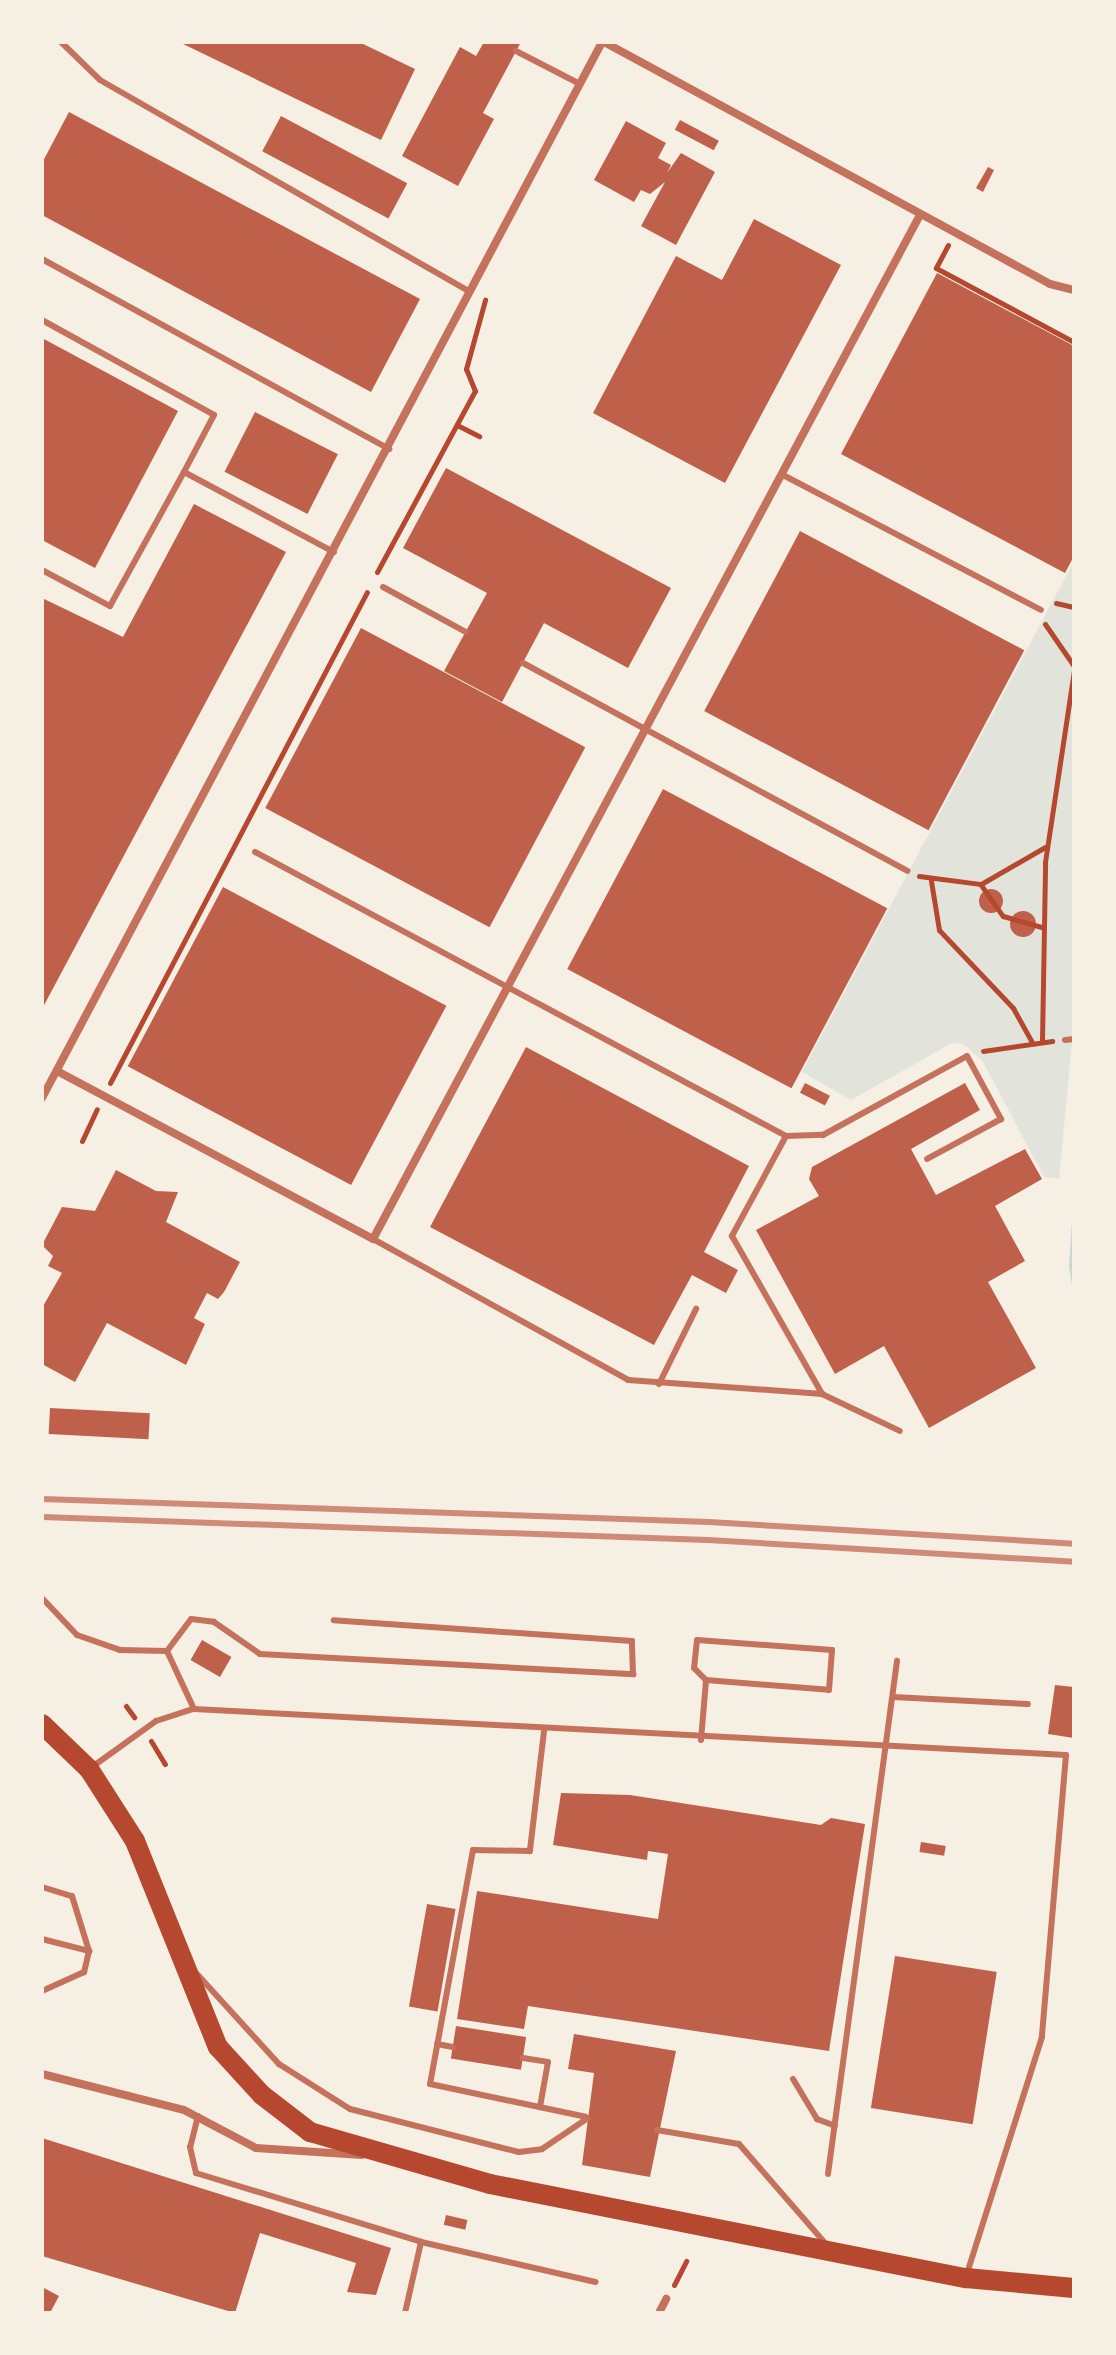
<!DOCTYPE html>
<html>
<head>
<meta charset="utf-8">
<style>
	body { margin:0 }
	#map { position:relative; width:1116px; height:2355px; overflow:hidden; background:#f6efe4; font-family:"Open Sans",sans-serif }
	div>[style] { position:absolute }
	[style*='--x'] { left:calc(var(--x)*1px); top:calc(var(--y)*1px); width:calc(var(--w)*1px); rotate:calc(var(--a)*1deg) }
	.green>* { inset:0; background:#e2e4dc }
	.water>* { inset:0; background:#c9d6d2 }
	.building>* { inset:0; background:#bf614a; transform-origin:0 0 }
	.round { border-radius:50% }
	.path>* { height:5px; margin:-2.5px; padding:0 2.5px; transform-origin:2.5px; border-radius:2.5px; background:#b5482f }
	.service>* { height:6px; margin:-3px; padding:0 3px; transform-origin:3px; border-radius:3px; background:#c5725c }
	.minor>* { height:8px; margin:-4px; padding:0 4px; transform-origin:4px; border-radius:4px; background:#c5725c }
	.primary>* { height:20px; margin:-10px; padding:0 10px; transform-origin:10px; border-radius:10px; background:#b5482f }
	.rail>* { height:6px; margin:-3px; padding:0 3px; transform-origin:3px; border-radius:3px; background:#cf8b77 }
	span { translate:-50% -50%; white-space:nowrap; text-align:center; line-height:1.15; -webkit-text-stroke:8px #f6efe4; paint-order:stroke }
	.frame { position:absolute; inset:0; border:44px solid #f6efe4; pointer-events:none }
</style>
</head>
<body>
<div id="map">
	<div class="green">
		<div style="clip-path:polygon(1074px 561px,1074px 1022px,1059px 1179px,1044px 1177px,982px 1060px,963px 1044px,952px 1043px,851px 1100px,802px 1072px)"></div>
	</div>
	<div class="water">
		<div style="clip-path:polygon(1074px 1188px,1074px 1296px,1069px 1267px)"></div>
	</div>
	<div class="building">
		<div style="clip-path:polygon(179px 42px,359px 42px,415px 69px,381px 140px)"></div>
		<div style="clip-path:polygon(484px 42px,521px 42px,483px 113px,494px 119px,458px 186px,402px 156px,460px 47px,476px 56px)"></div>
		<div style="clip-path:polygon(69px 112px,420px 299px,371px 392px,42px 215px,42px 163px)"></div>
		<div style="left:281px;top:116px;width:143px;height:40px;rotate:28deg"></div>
		<div style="left:680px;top:120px;width:44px;height:11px;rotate:28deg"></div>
		<div style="clip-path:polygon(626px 121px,666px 143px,658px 158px,671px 165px,667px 173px,681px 153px,715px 172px,676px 245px,641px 226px,665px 182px,650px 194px,641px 190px,634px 202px,594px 180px)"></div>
		<div style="clip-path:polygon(988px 167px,994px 170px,983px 192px,976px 188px)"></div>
		<div style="clip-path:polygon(754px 219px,841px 265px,725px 483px,593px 413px,676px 256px,722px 280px)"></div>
		<div style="clip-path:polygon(937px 273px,1074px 346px,1074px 556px,1065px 573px,841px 454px)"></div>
		<div style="clip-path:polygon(42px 338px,178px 411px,95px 568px,42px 540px)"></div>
		<div style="left:255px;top:412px;width:93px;height:67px;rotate:27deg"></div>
		<div style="clip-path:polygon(446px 468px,671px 588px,628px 668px,544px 623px,502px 702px,444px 671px,487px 593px,403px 548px)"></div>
		<div style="clip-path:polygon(194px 504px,286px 552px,42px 1009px,42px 598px,123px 637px)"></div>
		<div style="left:800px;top:531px;width:254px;height:204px;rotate:28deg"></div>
		<div style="left:361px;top:628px;width:254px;height:204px;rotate:28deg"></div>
		<div style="left:663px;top:789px;width:254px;height:204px;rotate:28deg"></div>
		<div style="left:223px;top:887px;width:253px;height:203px;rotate:28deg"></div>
		<div class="round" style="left:979px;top:889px;width:24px;height:24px"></div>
		<div class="round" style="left:1010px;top:911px;width:26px;height:26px"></div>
		<div style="clip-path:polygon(526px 1047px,749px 1166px,704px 1252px,738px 1270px,726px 1293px,692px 1275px,654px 1345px,430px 1227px)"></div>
		<div style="left:805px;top:1083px;width:28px;height:11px;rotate:27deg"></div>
		<div style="clip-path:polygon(965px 1083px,980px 1110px,911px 1149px,936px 1195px,1025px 1149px,1042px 1179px,995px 1206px,1025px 1261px,988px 1282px,1036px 1368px,929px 1428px,884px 1346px,835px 1374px,756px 1230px,819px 1196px,809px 1179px,812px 1167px)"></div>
		<div style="clip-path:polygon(116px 1170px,156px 1191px,178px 1192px,166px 1222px,240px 1262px,224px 1292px,218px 1299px,207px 1293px,194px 1318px,205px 1324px,186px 1365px,107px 1323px,75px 1382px,42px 1364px,42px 1308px,62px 1273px,48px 1266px,53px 1256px,42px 1245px,62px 1207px,95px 1211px)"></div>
		<div style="left:50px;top:1408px;width:100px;height:26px;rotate:3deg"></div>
		<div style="left:202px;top:1640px;width:34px;height:23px;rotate:30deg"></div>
		<div style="clip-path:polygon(1055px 1685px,1074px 1687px,1074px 1738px,1048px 1734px)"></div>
		<div style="clip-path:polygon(561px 1793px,630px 1795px,821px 1825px,831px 1818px,865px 1824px,829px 2051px,528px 2006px,524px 2029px,457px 2019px,477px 1891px,658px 1919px,668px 1854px,648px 1851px,647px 1860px,553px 1845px)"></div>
		<div style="left:921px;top:1842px;width:25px;height:10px;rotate:9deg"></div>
		<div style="left:427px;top:1904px;width:29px;height:104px;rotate:10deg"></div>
		<div style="left:895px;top:1956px;width:103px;height:154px;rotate:9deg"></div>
		<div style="left:456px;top:2026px;width:71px;height:33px;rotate:9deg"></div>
		<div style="clip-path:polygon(574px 2034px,676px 2051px,650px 2177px,582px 2165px,594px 2073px,568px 2069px)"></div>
		<div style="clip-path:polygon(42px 2138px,391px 2248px,376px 2295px,347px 2292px,356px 2263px,260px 2233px,235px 2313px,42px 2256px)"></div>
		<div style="left:446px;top:2215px;width:22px;height:10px;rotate:13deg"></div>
		<div style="clip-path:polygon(42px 2287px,59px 2296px,50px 2313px,42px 2313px)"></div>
	</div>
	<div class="path">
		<div style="--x:948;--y:245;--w:26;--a:118"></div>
		<div style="--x:936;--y:268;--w:157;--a:28.2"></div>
		<div style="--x:457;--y:425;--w:25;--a:27"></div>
		<div style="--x:377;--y:572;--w:206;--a:-61.6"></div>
		<div style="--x:475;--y:391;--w:24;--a:-112"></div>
		<div style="--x:466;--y:369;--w:72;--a:-74.6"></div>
		<div style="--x:1056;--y:603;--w:18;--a:13"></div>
		<div style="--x:1045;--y:624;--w:51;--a:55.4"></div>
		<div style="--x:919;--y:876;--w:63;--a:7.4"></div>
		<div style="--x:981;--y:884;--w:74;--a:-30"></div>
		<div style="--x:931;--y:881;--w:50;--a:80.7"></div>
		<div style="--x:939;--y:930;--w:108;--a:46.5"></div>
		<div style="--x:1013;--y:1008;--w:39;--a:61"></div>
		<div style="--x:981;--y:885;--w:38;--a:55"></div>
		<div style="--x:1003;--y:916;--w:40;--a:16"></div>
		<div style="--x:1042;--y:1041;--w:179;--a:-89"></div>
		<div style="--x:1045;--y:862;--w:194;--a:-81.4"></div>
		<div style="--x:983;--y:1051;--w:70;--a:-8.2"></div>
		<div style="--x:110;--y:1083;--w:554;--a:-62.37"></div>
		<div style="--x:82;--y:1141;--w:35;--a:-65"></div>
		<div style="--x:126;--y:1706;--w:14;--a:54"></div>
		<div style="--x:151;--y:1741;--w:27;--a:59"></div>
		<div style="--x:674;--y:2285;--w:27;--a:-63"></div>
	</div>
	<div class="service">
		<div style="--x:61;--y:42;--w:54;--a:44.3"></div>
		<div style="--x:100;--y:80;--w:426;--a:29.8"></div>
		<div style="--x:516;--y:51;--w:72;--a:27.3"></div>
		<div style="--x:42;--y:259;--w:396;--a:28.7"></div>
		<div style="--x:42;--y:320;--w:196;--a:28.9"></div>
		<div style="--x:214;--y:415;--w:64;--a:117.8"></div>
		<div style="--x:184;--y:472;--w:170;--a:28.1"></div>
		<div style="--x:783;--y:475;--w:291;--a:27.6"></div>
		<div style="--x:42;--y:570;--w:77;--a:27.9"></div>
		<div style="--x:110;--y:606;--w:153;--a:-61.1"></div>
		<div style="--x:383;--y:587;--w:94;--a:28.5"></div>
		<div style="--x:523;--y:663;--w:437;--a:28.4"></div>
		<div style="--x:255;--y:852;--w:602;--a:28.14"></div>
		<div style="--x:786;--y:1136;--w:37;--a:-2"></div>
		<div style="--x:823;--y:1135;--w:164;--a:-28.7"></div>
		<div style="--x:967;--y:1056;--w:72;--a:61.6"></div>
		<div style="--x:1001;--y:1119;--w:84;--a:151.6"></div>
		<div style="--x:1065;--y:1040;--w:9;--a:-6"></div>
		<div style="--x:786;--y:1136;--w:114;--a:118.4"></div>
		<div style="--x:732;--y:1236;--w:182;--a:60.3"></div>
		<div style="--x:373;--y:1239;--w:291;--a:28.9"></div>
		<div style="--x:628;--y:1380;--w:195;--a:4.1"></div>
		<div style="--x:822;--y:1394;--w:86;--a:25.4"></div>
		<div style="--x:659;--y:1384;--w:84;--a:-63.7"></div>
		<div style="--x:42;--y:1598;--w:51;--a:46.6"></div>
		<div style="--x:77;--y:1635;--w:46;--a:19.2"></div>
		<div style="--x:120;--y:1650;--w:47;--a:1.2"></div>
		<div style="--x:893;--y:1697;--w:135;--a:3"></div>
		<div style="--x:194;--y:1709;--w:64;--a:-115"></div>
		<div style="--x:167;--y:1651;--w:40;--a:-53"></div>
		<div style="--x:191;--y:1619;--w:23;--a:7"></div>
		<div style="--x:214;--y:1622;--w:56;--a:34.8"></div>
		<div style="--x:260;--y:1654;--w:374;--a:3.1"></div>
		<div style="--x:633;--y:1674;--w:33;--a:-92"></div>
		<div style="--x:632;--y:1641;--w:299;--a:-176"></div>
		<div style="--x:544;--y:1731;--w:121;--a:96.7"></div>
		<div style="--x:530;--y:1851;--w:57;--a:-179"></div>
		<div style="--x:473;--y:1850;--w:238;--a:100.4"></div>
		<div style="--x:430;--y:2084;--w:159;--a:11.9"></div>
		<div style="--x:701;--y:1740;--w:60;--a:-85.2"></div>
		<div style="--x:706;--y:1680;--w:123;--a:4.6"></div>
		<div style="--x:829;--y:1690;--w:40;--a:-85.7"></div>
		<div style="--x:832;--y:1650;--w:135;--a:-175.8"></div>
		<div style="--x:697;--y:1640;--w:28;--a:96"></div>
		<div style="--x:694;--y:1668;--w:17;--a:45"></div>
		<div style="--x:92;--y:1767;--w:79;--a:-35.7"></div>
		<div style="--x:156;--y:1721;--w:40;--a:-18"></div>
		<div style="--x:194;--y:1709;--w:873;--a:3.02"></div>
		<div style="--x:1066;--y:1755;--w:283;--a:94.9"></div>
		<div style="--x:1042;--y:2037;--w:249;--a:107.6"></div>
		<div style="--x:42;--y:1887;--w:31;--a:17"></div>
		<div style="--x:72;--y:1896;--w:58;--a:72.8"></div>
		<div style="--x:89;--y:1951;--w:22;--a:103"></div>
		<div style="--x:84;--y:1972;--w:46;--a:155.7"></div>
		<div style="--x:42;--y:1939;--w:49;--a:14.3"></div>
		<div style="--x:197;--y:1974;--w:122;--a:47.7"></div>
		<div style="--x:279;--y:2064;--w:84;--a:32.4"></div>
		<div style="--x:350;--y:2109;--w:174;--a:14.3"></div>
		<div style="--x:519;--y:2152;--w:23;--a:-7"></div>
		<div style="--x:542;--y:2149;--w:55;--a:-34"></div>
		<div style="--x:437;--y:2044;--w:16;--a:11"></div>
		<div style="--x:523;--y:2058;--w:25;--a:9"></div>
		<div style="--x:548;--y:2062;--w:46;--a:100.1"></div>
		<div style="--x:793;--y:2079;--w:47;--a:59"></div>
		<div style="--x:817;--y:2119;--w:19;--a:21"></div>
		<div style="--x:198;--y:2116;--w:32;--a:104"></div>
		<div style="--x:190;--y:2147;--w:27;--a:77"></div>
		<div style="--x:196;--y:2173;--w:235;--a:17"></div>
		<div style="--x:421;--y:2242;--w:179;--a:12.9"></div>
		<div style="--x:657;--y:2130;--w:83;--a:9.7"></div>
		<div style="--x:739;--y:2144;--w:133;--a:49"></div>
		<div style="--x:828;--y:2174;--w:518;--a:-82.34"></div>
		<div style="--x:405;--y:2313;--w:73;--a:-77.3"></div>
	</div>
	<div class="minor">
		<div style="--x:604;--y:42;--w:507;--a:28.48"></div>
		<div style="--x:1050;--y:284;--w:25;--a:14"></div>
		<div style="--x:57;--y:1071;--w:358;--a:28"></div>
		<div style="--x:373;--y:1239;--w:1161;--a:-61.89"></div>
		<div style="--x:42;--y:1098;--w:1195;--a:-62.06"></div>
		<div style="--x:42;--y:2074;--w:146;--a:14.2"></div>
		<div style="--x:184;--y:2110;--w:81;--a:27.8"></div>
		<div style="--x:256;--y:2148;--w:106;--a:3.8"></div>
		<div style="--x:659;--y:2313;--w:16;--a:-63"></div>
	</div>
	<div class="primary">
		<div style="--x:42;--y:1724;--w:65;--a:43.8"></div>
		<div style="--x:89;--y:1769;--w:85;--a:57.4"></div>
		<div style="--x:135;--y:1841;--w:222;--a:68.1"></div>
		<div style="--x:218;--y:2047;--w:65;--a:47.5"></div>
		<div style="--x:262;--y:2095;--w:61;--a:37.6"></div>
		<div style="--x:310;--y:2132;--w:187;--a:16.1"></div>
		<div style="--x:490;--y:2184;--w:485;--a:11.2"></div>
		<div style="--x:966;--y:2278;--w:108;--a:5.3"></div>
	</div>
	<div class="rail">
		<div style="--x:42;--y:1499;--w:667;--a:1.97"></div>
		<div style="--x:709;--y:1522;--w:366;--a:3.4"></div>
		<div style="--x:42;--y:1517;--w:666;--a:1.98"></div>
		<div style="--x:708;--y:1540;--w:367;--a:3.4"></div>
	</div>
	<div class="frame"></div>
</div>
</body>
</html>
